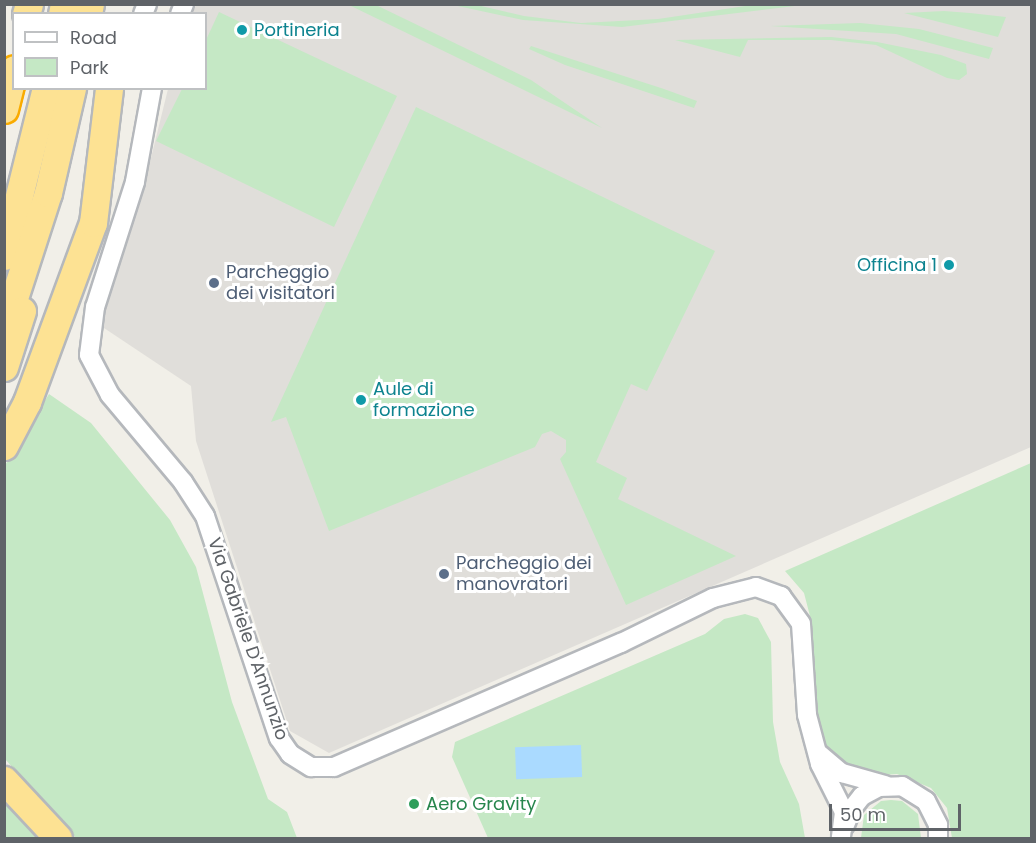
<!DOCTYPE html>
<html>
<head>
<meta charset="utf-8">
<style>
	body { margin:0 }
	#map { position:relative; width:1036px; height:843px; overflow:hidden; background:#f1efe8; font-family:Poppins,sans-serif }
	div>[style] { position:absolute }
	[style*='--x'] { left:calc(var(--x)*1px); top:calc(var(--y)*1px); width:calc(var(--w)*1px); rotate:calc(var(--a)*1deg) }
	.industrial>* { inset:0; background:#e0deda }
	.green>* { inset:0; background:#c5e8c5 }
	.water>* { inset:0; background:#aadaff; transform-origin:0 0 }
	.roads { filter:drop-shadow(2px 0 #b5b8bc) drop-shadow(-2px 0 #b5b8bc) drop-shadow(0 2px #b5b8bc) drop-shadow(0 -2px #b5b8bc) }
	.minor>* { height:18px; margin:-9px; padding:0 9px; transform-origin:9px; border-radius:9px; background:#fff }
	.highway>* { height:27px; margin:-13.5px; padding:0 13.5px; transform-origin:13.5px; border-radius:13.5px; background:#fde293 }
	.bridges { filter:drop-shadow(2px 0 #f9ab00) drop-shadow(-2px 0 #f9ab00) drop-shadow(0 2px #f9ab00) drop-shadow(0 -2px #f9ab00) }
	.highway-bridge>* { height:27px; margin:-13.5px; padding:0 13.5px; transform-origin:13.5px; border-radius:13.5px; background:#fde293 }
	.dots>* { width:16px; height:16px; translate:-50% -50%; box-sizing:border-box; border:3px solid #fff; border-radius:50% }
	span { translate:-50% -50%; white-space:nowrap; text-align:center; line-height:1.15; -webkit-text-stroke:6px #fff; paint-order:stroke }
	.culture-label { font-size:18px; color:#0d838f }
	.left { translate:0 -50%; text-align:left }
	.right { translate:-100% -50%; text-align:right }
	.service-label { font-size:18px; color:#4e5e75 }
	.street-label { font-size:18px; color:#5f6368 }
	.leisure-label { font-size:18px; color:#27864d }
	.frame { position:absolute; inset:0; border:6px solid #5f6368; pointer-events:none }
	.legend { position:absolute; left:12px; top:12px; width:195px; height:78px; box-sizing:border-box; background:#fff; border:2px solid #bfc1c3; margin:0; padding:8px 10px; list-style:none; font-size:18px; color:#5f6368 }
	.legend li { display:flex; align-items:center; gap:12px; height:30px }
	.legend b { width:30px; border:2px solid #bfc1c3 }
	.scale { position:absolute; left:829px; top:804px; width:132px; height:27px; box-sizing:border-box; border:3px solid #5f6368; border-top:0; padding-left:8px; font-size:18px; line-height:21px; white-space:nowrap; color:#5f6368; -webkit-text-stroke:4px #fff; paint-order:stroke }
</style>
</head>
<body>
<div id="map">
	<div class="industrial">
		<div style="clip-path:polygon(196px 5px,1031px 5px,1031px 447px,329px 753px,290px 731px,196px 441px,191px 386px,98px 324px,148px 170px,168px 89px,206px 88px,206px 14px,193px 13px)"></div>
	</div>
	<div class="green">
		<div style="clip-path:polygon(349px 5px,376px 5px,531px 80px,602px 128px)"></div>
		<div style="clip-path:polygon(453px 5px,477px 5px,524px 16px,581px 23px,658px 19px,752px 5px,803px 5px,622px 27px,523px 20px)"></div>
		<div style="clip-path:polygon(944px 11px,970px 13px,1006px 17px,998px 37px,904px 13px)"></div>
		<div style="clip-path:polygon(219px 12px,397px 96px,334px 227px,156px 141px,182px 89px,206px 88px,206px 40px)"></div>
		<div style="clip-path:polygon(860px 23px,919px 29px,993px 48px,989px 59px,896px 34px,770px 26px)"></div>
		<div style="clip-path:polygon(831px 37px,877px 42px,941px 55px,966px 64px,967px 74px,959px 80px,947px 78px,876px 45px,831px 40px,748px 40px,740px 57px,675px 40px)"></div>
		<div style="clip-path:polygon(531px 46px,664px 89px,697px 101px,694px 108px,565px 65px,529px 49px)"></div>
		<div style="clip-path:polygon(416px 107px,715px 251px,647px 391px,631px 384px,596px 462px,627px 478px,618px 499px,736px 556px,626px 605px,560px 459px,566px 452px,566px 440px,551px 431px,542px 434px,535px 447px,329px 531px,286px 417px,271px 422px)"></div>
		<div style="clip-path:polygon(49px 394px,91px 423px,170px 520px,196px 567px,232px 702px,268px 799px,287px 812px,297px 838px,76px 838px,5px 759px,4px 467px)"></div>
		<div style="clip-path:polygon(1031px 463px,1031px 838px,952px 838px,947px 808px,931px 788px,897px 774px,871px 776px,849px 770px,828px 752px,819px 726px,811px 620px,804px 593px,785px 571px)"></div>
		<div style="clip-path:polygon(745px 614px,758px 618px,771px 642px,773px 722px,780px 762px,799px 804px,805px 838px,488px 838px,452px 757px,455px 742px,705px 634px,724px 619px)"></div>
		<div style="clip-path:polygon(5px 793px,46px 838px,5px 838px)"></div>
		<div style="clip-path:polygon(891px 800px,902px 801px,918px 814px,921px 838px,861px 838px,864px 815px,881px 801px)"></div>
	</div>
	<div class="water">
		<div style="left:581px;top:745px;width:32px;height:66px;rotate:88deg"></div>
	</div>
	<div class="roads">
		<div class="minor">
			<div style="--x:143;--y:14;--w:11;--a:-68"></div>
			<div style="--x:180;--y:14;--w:11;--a:-68"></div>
			<div style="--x:152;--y:88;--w:96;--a:100.3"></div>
			<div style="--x:135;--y:182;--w:131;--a:107.7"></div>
			<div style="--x:95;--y:307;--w:48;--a:97.1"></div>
			<div style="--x:89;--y:355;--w:45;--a:62.3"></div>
			<div style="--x:110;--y:395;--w:114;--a:50"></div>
			<div style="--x:183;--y:482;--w:40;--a:57.1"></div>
			<div style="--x:205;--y:516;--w:234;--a:71.6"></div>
			<div style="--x:279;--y:738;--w:19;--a:55"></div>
			<div style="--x:290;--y:754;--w:25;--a:32"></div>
			<div style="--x:311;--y:767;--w:23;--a:0"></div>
			<div style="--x:334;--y:767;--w:313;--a:-23.4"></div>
			<div style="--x:621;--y:643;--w:102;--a:-26.1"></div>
			<div style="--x:713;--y:598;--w:44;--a:-14.3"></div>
			<div style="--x:756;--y:587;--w:27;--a:20"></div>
			<div style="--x:781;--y:596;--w:34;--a:54"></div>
			<div style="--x:801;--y:624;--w:91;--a:86.2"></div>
			<div style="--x:807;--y:715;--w:51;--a:75.1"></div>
			<div style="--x:820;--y:764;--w:54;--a:63.4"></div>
			<div style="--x:844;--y:812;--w:26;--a:97"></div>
			<div style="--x:819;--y:754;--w:30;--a:40"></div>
			<div style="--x:842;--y:773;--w:45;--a:15.6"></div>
			<div style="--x:845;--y:825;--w:16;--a:-68"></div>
			<div style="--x:851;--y:810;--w:18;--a:-52"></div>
			<div style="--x:862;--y:796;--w:19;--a:-28"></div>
			<div style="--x:879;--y:787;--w:23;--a:-2"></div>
			<div style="--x:902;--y:786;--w:28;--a:32"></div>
			<div style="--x:926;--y:801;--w:27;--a:63"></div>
			<div style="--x:938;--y:825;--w:13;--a:90"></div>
		</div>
		<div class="highway">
			<div style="--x:26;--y:14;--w:10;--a:-73"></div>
			<div style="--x:62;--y:14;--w:10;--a:-79"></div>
			<div style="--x:88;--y:14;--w:10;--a:-79"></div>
			<div style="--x:4;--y:256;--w:173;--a:-76"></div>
			<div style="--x:4;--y:329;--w:143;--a:-72.1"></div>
			<div style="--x:48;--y:193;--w:108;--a:-77.1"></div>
			<div style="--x:4;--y:367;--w:59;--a:-72.2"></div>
			<div style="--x:4;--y:446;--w:50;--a:-62.4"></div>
			<div style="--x:27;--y:402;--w:191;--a:-69.8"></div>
			<div style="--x:93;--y:223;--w:136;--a:-83.2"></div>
			<div style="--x:4;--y:780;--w:79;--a:47"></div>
		</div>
	</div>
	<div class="bridges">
		<div class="highway-bridge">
			<div style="--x:4;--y:109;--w:41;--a:-76"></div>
		</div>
	</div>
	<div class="dots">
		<div style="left:242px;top:30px;background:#0f9aa8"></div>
		<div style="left:949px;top:265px;background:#0f9aa8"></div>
		<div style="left:214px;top:283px;background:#5c6f8a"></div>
		<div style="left:361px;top:400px;background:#0f9aa8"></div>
		<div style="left:444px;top:574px;background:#5c6f8a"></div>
		<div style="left:414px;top:804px;background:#2e9e5b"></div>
	</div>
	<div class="culture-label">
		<span class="left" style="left:254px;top:30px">Portineria</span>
		<span class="right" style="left:937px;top:265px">Officina 1</span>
		<span class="left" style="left:373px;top:400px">Aule di<br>formazione</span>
	</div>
	<div class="service-label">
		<span class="left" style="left:226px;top:283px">Parcheggio<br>dei visitatori</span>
		<span class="left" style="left:456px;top:574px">Parcheggio dei<br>manovratori</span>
	</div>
	<div class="street-label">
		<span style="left:248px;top:639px;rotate:71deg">Via Gabriele D'Annunzio</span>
	</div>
	<div class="leisure-label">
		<span class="left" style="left:426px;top:804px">Aero Gravity</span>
	</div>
	<div class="frame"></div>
	<ul class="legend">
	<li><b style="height:8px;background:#fff"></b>Road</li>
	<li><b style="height:16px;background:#c5e8c5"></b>Park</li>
	</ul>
	<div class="scale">50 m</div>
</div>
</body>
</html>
